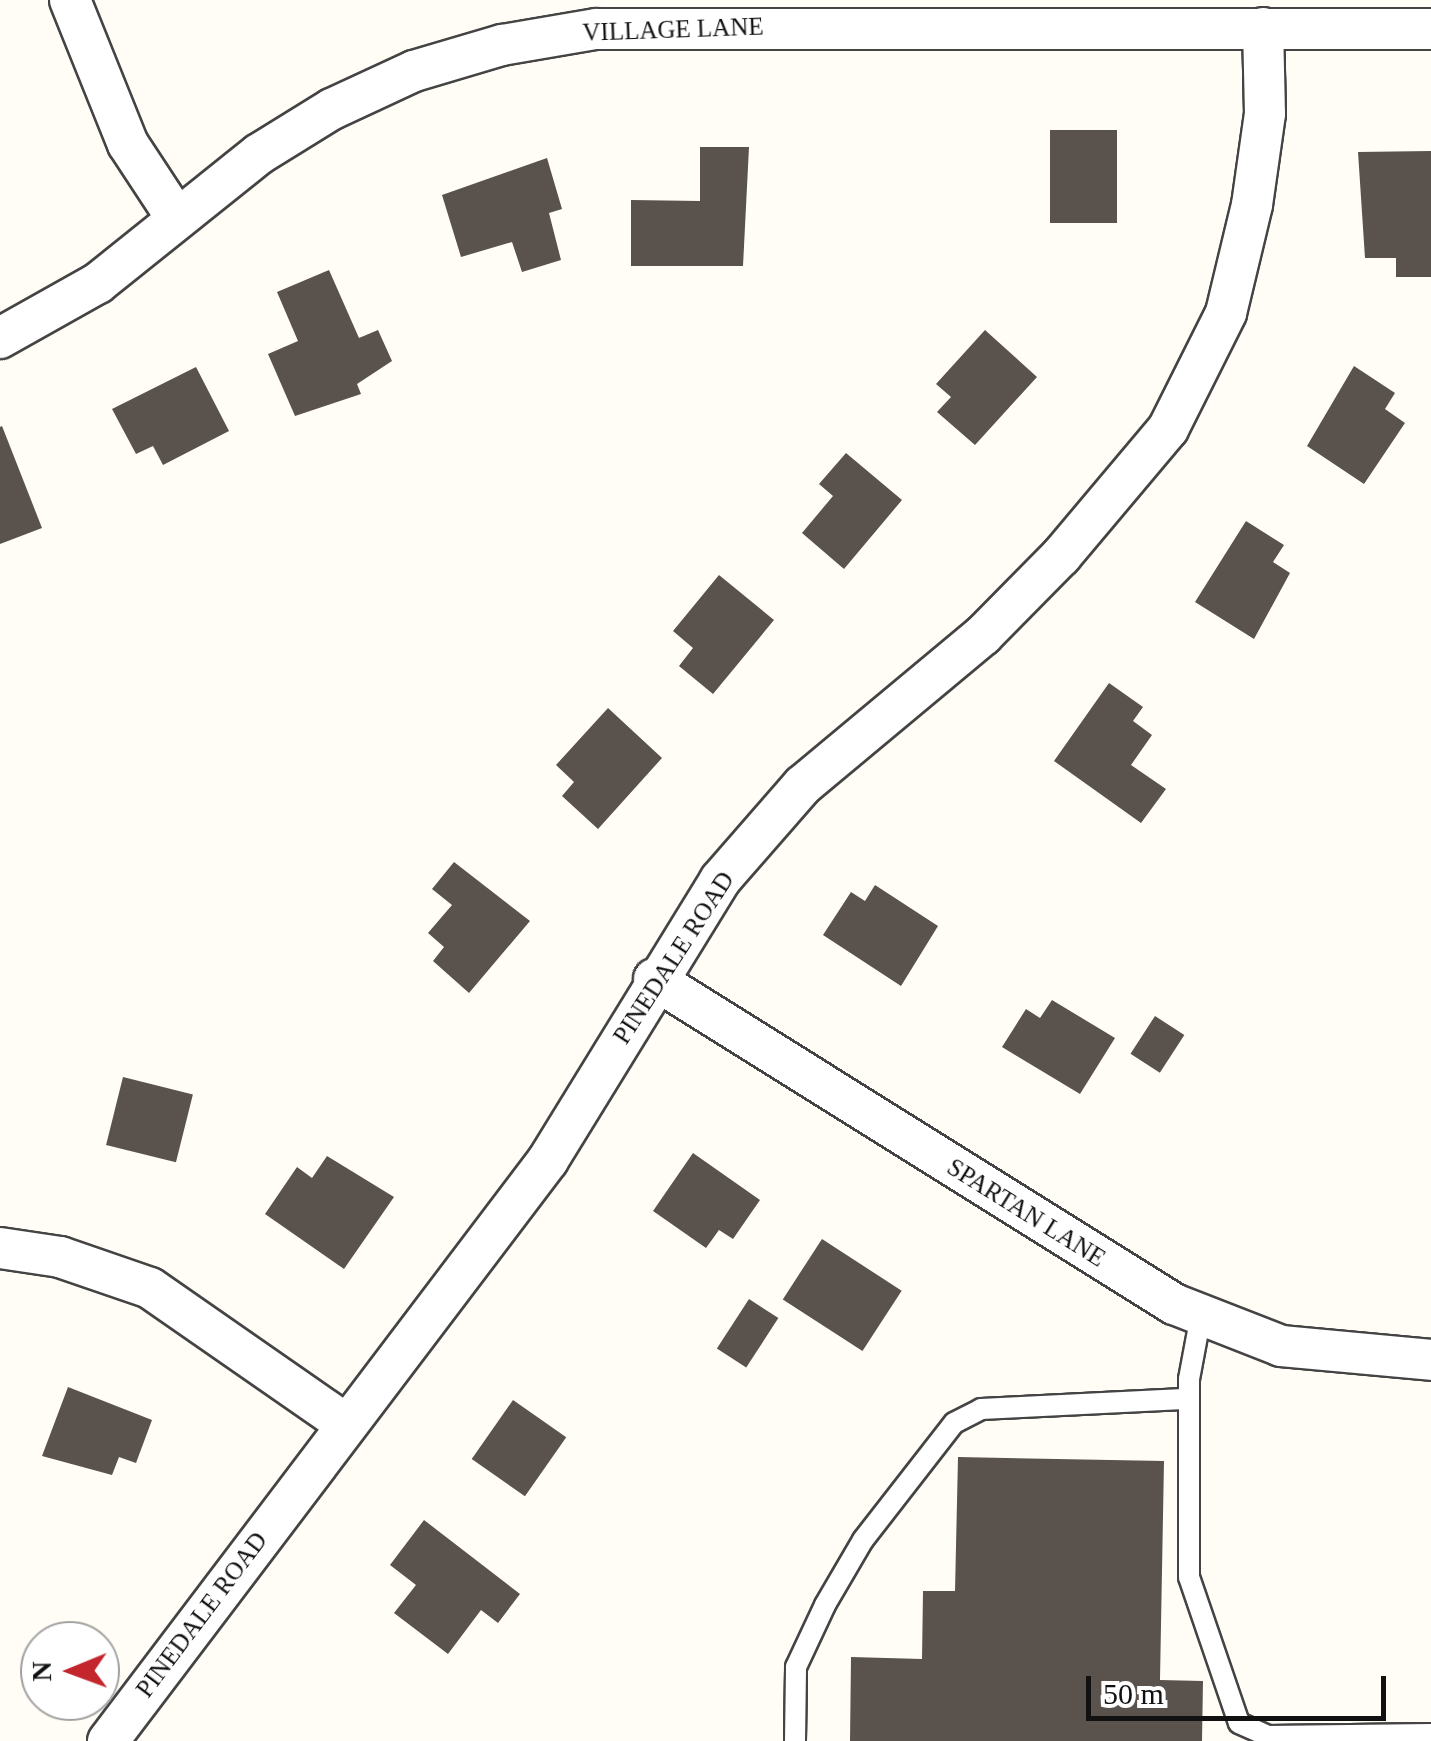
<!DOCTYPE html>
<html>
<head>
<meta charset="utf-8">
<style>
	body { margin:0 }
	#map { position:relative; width:1431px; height:1741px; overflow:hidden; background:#fffdf5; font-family:"Times New Roman",serif }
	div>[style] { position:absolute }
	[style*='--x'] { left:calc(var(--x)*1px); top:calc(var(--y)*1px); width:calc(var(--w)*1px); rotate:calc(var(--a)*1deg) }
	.building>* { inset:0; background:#5a524d; transform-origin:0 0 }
	.roads { filter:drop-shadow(2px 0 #444) drop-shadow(-2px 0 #444) drop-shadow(0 2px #444) drop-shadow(0 -2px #444) }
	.lane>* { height:20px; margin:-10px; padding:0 10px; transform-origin:10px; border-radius:10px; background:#fff }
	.street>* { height:40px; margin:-20px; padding:0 20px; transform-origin:20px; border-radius:20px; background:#fff }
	span { translate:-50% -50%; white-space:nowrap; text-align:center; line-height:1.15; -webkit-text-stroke:10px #fff; paint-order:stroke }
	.street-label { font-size:25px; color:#111 }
	.north { position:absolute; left:20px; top:1621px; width:100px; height:100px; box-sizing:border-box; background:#fff; border:2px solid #a0a0a0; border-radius:50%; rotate:269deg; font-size:28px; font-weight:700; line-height:40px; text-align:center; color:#111 }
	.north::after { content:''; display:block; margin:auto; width:35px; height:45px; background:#c4262e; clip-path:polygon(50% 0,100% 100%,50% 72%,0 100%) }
	.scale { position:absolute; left:1086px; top:1676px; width:300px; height:45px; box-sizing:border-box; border:5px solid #111; border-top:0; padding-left:12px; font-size:30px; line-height:35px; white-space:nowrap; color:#111; -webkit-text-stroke:8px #fff; paint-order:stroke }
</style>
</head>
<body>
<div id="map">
	<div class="building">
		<div style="left:1050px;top:130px;width:67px;height:93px"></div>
		<div style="clip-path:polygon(700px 147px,749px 147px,743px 266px,631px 266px,631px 200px,700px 201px)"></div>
		<div style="clip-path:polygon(1431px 151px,1431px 277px,1396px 277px,1396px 258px,1365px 258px,1358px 152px)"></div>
		<div style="clip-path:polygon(547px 158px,562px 209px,549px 213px,561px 260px,522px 272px,512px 242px,461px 257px,442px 195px)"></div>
		<div style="clip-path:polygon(329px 270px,359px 338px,378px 330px,392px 361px,357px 384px,361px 394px,295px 416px,268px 354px,298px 341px,277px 292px)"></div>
		<div style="clip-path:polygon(985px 330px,1037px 377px,975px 445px,937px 412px,951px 397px,936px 384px)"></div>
		<div style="clip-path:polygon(1354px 366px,1395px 393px,1385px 409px,1405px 423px,1364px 484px,1307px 446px)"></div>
		<div style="clip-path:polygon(196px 367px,229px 431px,163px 465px,153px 446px,136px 454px,112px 409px)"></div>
		<div style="clip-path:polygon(2px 426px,42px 528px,0 544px,0 427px)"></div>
		<div style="clip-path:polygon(846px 453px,902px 500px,844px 569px,802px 533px,833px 496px,819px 484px)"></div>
		<div style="clip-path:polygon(1246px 521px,1284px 545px,1273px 562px,1290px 573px,1254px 639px,1195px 602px)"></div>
		<div style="clip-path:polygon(719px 575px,774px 620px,713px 694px,679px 666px,693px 648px,673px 631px)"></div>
		<div style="clip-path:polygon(1109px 683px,1143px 707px,1133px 721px,1152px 735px,1131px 765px,1166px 789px,1141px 823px,1054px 761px)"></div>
		<div style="clip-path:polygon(608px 708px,662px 758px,598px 829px,562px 796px,574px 782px,556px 765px)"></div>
		<div style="clip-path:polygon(454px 862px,530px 921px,469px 993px,433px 961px,444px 947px,428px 933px,452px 905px,432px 889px)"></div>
		<div style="clip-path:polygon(875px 885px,938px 926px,901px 986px,823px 935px,851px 892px,865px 901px)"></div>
		<div style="clip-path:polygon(1052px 1000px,1115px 1038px,1080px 1094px,1002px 1047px,1026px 1009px,1040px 1018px)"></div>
		<div style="left:1155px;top:1016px;width:35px;height:45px;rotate:33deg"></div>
		<div style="left:123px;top:1077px;width:72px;height:70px;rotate:14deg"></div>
		<div style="clip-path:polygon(693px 1153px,760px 1200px,733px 1239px,719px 1230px,706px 1248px,653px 1211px)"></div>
		<div style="clip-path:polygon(327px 1156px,394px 1197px,344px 1269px,265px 1214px,297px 1167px,312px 1178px)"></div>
		<div style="left:822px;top:1239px;width:95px;height:72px;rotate:33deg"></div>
		<div style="left:749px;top:1299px;width:35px;height:59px;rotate:33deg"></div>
		<div style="clip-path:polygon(68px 1387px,152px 1420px,136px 1463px,119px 1457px,112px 1475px,42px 1456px)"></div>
		<div style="left:513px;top:1400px;width:65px;height:72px;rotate:35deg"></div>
		<div style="clip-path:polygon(958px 1457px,1164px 1461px,1160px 1680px,1203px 1681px,1202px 1741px,850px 1741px,851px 1657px,922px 1659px,923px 1591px,955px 1591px)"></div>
		<div style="clip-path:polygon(424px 1520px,520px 1594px,498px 1623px,481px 1610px,448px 1654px,394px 1613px,416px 1585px,390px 1565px)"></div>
	</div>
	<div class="roads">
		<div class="lane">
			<div style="--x:1201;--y:1315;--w:65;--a:100.6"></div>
			<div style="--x:1189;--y:1379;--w:198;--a:90"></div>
			<div style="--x:1189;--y:1577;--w:154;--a:71.1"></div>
			<div style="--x:1239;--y:1723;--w:32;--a:24"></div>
			<div style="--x:1268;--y:1736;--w:163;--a:-0.7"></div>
			<div style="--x:795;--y:1741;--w:74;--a:-89.2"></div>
			<div style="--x:796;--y:1667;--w:68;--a:-64.9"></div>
			<div style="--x:825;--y:1605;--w:75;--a:-59.7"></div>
			<div style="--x:863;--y:1540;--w:148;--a:-52.1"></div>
			<div style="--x:954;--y:1423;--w:30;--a:-27"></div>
			<div style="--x:981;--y:1409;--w:208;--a:-2.8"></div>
		</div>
		<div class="street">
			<div style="--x:70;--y:0;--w:155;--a:68.1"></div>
			<div style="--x:128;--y:144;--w:87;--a:56.7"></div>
			<div style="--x:0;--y:338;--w:112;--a:-29.3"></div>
			<div style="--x:98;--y:283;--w:206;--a:-38.7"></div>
			<div style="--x:259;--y:154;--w:86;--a:-31.7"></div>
			<div style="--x:332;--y:109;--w:90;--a:-24.9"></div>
			<div style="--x:414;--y:71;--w:92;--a:-16.5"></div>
			<div style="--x:502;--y:45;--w:95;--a:-9.7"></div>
			<div style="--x:596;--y:29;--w:835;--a:0"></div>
			<div style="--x:654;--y:979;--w:613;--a:32.01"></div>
			<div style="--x:1174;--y:1304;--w:115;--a:21.4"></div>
			<div style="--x:1281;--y:1346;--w:151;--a:5.3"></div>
			<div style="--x:0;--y:1248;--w:61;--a:8.5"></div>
			<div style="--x:60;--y:1257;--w:95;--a:19"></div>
			<div style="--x:150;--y:1288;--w:239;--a:34.8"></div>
			<div style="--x:108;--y:1741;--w:729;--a:-52.86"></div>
			<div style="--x:548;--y:1160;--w:329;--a:-58.4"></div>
			<div style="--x:720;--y:880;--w:126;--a:-48.9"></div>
			<div style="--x:803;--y:785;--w:234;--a:-39.8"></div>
			<div style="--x:983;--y:635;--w:111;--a:-45.4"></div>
			<div style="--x:1061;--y:556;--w:166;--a:-49.9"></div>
			<div style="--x:1168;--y:429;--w:130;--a:-63.4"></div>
			<div style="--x:1226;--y:313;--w:111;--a:-76.5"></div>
			<div style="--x:1252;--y:205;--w:92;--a:-81.9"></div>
			<div style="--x:1265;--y:114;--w:86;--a:-91.3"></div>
		</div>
	</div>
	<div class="street-label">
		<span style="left:673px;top:30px;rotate:-2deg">VILLAGE LANE</span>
		<span style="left:674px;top:958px;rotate:-57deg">PINEDALE ROAD</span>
		<span style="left:1026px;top:1213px;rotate:32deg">SPARTAN LANE</span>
		<span style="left:202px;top:1615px;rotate:-53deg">PINEDALE ROAD</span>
	</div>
	<div class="north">N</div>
	<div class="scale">50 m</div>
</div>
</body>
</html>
